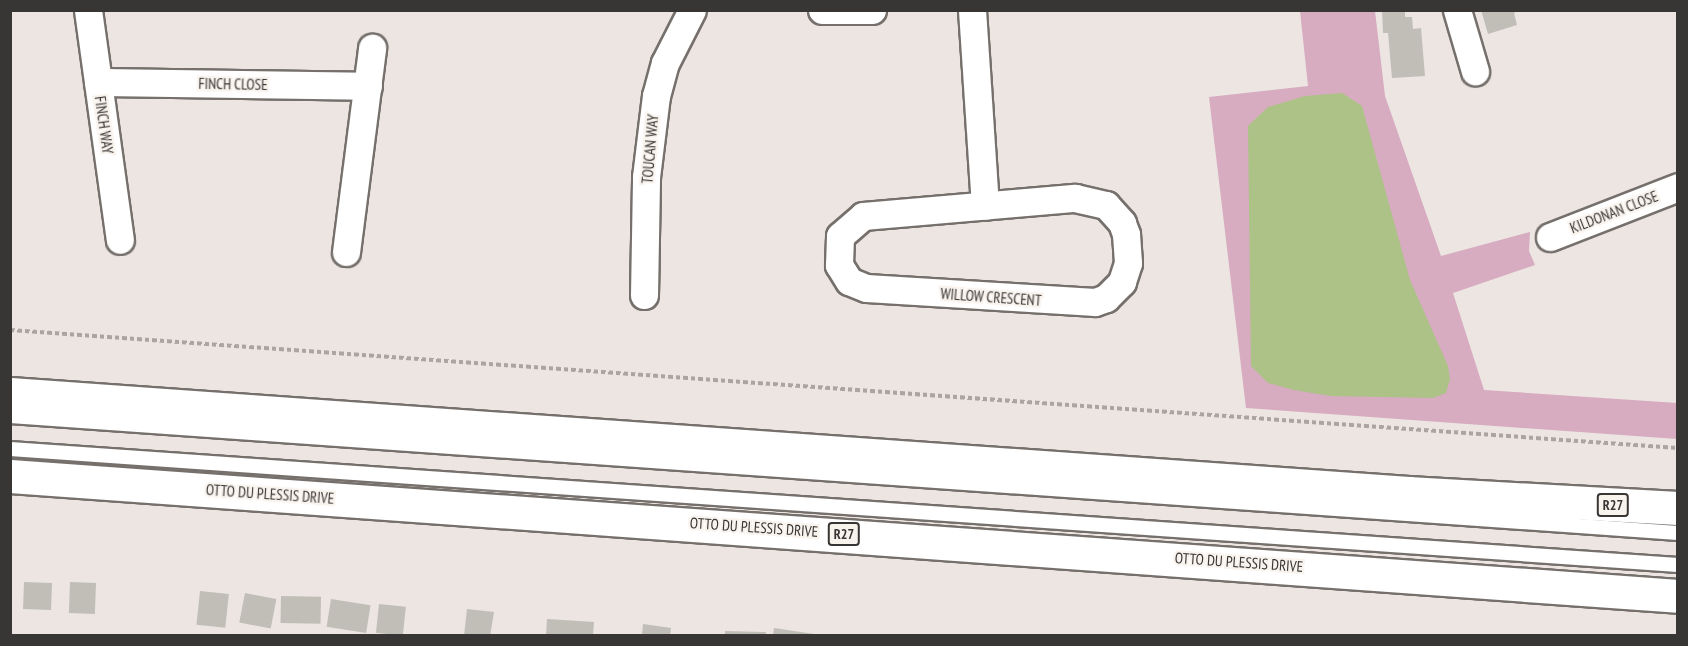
<!DOCTYPE html>
<html>
<head>
<meta charset="utf-8">
<style>
	body { margin:0 }
	#map { position:relative; width:1688px; height:646px; overflow:hidden; background:#ece5e1; font-family:"PT Sans Narrow",sans-serif }
	div>[style] { position:absolute }
	[style*='--x'] { left:calc(var(--x)*1px); top:calc(var(--y)*1px); width:calc(var(--w)*1px); rotate:calc(var(--a)*1deg) }
	.green>* { inset:0; background:#d7abc0 }
	.water>* { inset:0; background:#acc286 }
	.building>* { inset:0; background:#c0beb7; transform-origin:0 0 }
	.path>* { height:4px; margin-top:-2px; transform-origin:0; background:repeating-linear-gradient(90deg,#aba5a2 0 4.5px,transparent 0 7.5px) }
	.roads { filter:drop-shadow(2px 0 #76706c) drop-shadow(-2px 0 #76706c) drop-shadow(0 2px #76706c) drop-shadow(0 -2px #76706c) }
	.service>* { height:14px; margin:-7px; padding:0 7px; transform-origin:7px; border-radius:7px; background:#fff }
	.minor>* { height:27px; margin:-13.5px; padding:0 13.5px; transform-origin:13.5px; border-radius:13.5px; background:#fff }
	.primary>* { height:33px; margin:-16.5px; padding:0 16.5px; transform-origin:16.5px; border-radius:16.5px; background:#fff }
	span { translate:-50% -50%; white-space:nowrap; text-align:center; line-height:1.15; -webkit-text-stroke:4.5px #f9f3ee; paint-order:stroke }
	.shield-label span { padding:2px 4px; background:#f9f3ee; border:2px solid; border-radius:4px; -webkit-text-stroke-width:0 }
	.shield-label { font-size:14px; color:#383634; font-weight:700 }
	.street-label { font-size:15px; color:#383634 }
	.frame { position:absolute; inset:0; border:12px solid #383634; pointer-events:none }
</style>
</head>
<body>
<div id="map">
	<div class="green">
		<div style="clip-path:polygon(1300px 11px,1375px 11px,1385px 96px,1441px 256px,1530px 232px,1529px 251px,1535px 265px,1453px 293px,1484px 390px,1677px 403px,1677px 439px,1246px 408px,1209px 97px,1308px 86px)"></div>
	</div>
	<div class="water">
		<div style="clip-path:polygon(1342px 93px,1362px 106px,1410px 280px,1448px 366px,1450px 379px,1446px 393px,1433px 398px,1331px 396px,1294px 390px,1268px 383px,1251px 366px,1248px 126px,1268px 107px,1305px 96px)"></div>
	</div>
	<div class="building">
		<div style="clip-path:polygon(1382px 10px,1405px 10px,1405px 17px,1412px 17px,1413px 29px,1421px 28px,1425px 76px,1392px 78px,1388px 33px,1383px 33px)"></div>
		<div style="clip-path:polygon(1481px 10px,1520px 10px,1514px 13px,1517px 25px,1488px 34px)"></div>
		<div style="left:24px;top:582px;width:28px;height:27px;rotate:2deg"></div>
		<div style="left:70px;top:582px;width:26px;height:31px;rotate:2deg"></div>
		<div style="left:200px;top:591px;width:29px;height:34px;rotate:6deg"></div>
		<div style="left:245px;top:593px;width:32px;height:30px;rotate:11deg"></div>
		<div style="left:281px;top:596px;width:40px;height:27px;rotate:1deg"></div>
		<div style="left:331px;top:599px;width:40px;height:28px;rotate:9deg"></div>
		<div style="left:379px;top:604px;width:27px;height:29px;rotate:6deg"></div>
		<div style="clip-path:polygon(467px 609px,494px 612px,490px 636px,464px 636px)"></div>
		<div style="clip-path:polygon(547px 619px,594px 622px,593px 636px,546px 636px)"></div>
		<div style="clip-path:polygon(643px 624px,671px 628px,670px 636px,642px 636px)"></div>
		<div style="clip-path:polygon(774px 628px,814px 634px,814px 636px,773px 636px)"></div>
		<div style="clip-path:polygon(725px 631px,766px 632px,765px 636px,725px 636px)"></div>
	</div>
	<div class="path">
		<div style="--x:10;--y:330;--w:1672;--a:4.05"></div>
	</div>
	<div class="roads">
		<div class="service">
			<div style="--x:10;--y:416;--w:1672;--a:4.01"></div>
			<div style="--x:10;--y:449;--w:1672;--a:3.98"></div>
		</div>
		<div class="minor">
			<div style="--x:88;--y:10;--w:232;--a:82.1"></div>
			<div style="--x:822;--y:10;--w:50;--a:0"></div>
			<div style="--x:972;--y:10;--w:196;--a:86.2"></div>
			<div style="--x:1457;--y:10;--w:64;--a:73.6"></div>
			<div style="--x:98;--y:82;--w:270;--a:0.8"></div>
			<div style="--x:1075;--y:198;--w:32;--a:13"></div>
			<div style="--x:1106;--y:205;--w:24;--a:48"></div>
			<div style="--x:1122;--y:223;--w:12;--a:70"></div>
			<div style="--x:1126;--y:234;--w:29;--a:86"></div>
			<div style="--x:1128;--y:263;--w:20;--a:108"></div>
			<div style="--x:1122;--y:282;--w:23;--a:135"></div>
			<div style="--x:1106;--y:298;--w:12;--a:160"></div>
			<div style="--x:1095;--y:302;--w:229;--a:-176.5"></div>
			<div style="--x:866;--y:288;--w:18;--a:-158"></div>
			<div style="--x:849;--y:281;--w:19;--a:-122"></div>
			<div style="--x:839;--y:265;--w:29;--a:-88"></div>
			<div style="--x:840;--y:236;--w:30;--a:-41"></div>
			<div style="--x:863;--y:216;--w:213;--a:-4.9"></div>
			<div style="--x:1550;--y:237;--w:137;--a:-21.3"></div>
			<div style="--x:346;--y:252;--w:206;--a:-82.7"></div>
			<div style="--x:644;--y:295;--w:118;--a:-89"></div>
			<div style="--x:646;--y:177;--w:82;--a:-83"></div>
			<div style="--x:656;--y:96;--w:34;--a:-75"></div>
			<div style="--x:665;--y:63;--w:59;--a:-63"></div>
		</div>
		<div class="primary">
			<div style="--x:10;--y:394;--w:1402;--a:4.05"></div>
			<div style="--x:1408;--y:493;--w:270;--a:3.2"></div>
			<div style="--x:10;--y:476;--w:1672;--a:4.11"></div>
		</div>
	</div>
	<div class="shield-label">
		<span style="left:1613px;top:505px">R27</span>
		<span style="left:844px;top:534px">R27</span>
	</div>
	<div class="street-label">
		<span style="left:233px;top:84px;rotate:1deg">FINCH CLOSE</span>
		<span style="left:104px;top:125px;rotate:82deg">FINCH WAY</span>
		<span style="left:650px;top:149px;rotate:-85deg">TOUCAN WAY</span>
		<span style="left:1614px;top:212px;rotate:-21deg">KILDONAN CLOSE</span>
		<span style="left:991px;top:297px;rotate:4deg">WILLOW CRESCENT</span>
		<span style="left:270px;top:494px;rotate:4deg">OTTO DU PLESSIS DRIVE</span>
		<span style="left:754px;top:527px;rotate:4deg">OTTO DU PLESSIS DRIVE</span>
		<span style="left:1239px;top:562px;rotate:4deg">OTTO DU PLESSIS DRIVE</span>
	</div>
	<div class="frame"></div>
</div>
</body>
</html>
